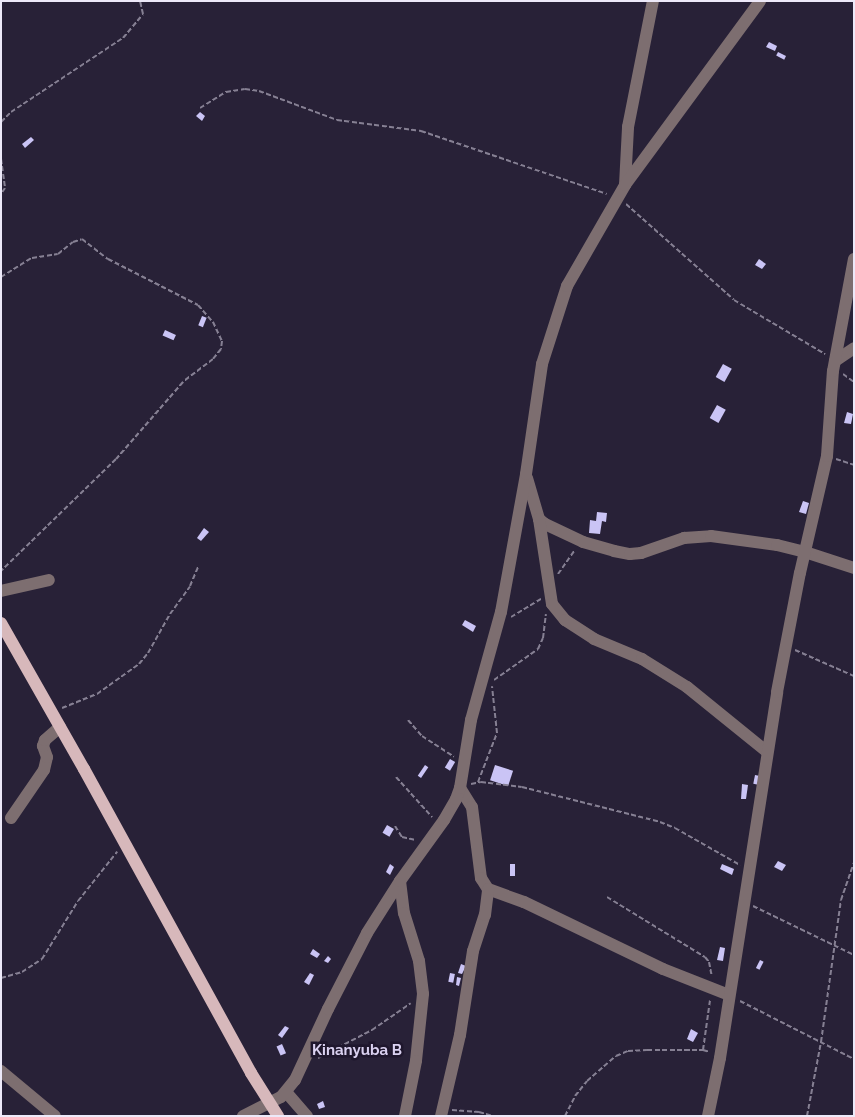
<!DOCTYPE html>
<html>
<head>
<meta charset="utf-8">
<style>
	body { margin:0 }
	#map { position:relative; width:855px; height:1117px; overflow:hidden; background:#282137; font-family:Raleway,sans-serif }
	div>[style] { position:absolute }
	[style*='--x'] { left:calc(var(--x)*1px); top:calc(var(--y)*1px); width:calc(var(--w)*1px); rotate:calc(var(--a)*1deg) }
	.building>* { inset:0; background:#cac4f5; transform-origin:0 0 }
	.path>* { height:2px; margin-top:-1px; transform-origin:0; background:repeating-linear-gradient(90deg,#868093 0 5px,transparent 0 7.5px) }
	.minor>* { height:12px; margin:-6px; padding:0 6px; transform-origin:6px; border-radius:6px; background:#7d6e70 }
	.major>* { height:12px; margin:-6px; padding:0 6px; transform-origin:6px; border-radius:6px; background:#d7b8bb }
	span { translate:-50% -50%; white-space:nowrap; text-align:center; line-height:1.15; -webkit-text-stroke:5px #1f172d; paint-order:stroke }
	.quarter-label { font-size:15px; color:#dad1f0; font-weight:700 }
	.frame { position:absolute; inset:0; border:2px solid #ede9f9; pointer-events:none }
</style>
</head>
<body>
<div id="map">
	<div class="building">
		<div style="clip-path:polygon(769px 42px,777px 46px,775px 51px,766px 47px)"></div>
		<div style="left:778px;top:52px;width:9px;height:4px;rotate:27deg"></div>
		<div style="clip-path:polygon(200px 112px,205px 116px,202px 121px,196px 116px)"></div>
		<div style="clip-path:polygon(31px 137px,34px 140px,25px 148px,22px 144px)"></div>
		<div style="clip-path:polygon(759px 259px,766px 264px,762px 269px,755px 265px)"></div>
		<div style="left:202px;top:316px;width:5px;height:10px;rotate:22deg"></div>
		<div style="left:165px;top:330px;width:12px;height:6px;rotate:24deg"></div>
		<div style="left:723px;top:364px;width:10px;height:15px;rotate:29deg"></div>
		<div style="left:717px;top:405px;width:10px;height:15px;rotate:29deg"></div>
		<div style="clip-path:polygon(847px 412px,853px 414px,851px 424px,844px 423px)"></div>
		<div style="clip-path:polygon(803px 501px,809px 503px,806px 514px,799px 512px)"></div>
		<div style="clip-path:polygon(597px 512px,607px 513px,606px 522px,602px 521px,600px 534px,589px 533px,590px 520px,596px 521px)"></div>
		<div style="clip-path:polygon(204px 528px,209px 532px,201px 541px,197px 538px)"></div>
		<div style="clip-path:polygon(465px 620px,476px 626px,473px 632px,462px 625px)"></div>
		<div style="left:450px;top:759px;width:6px;height:10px;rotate:31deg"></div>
		<div style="left:425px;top:765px;width:4px;height:13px;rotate:34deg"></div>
		<div style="left:495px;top:765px;width:19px;height:16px;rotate:18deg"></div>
		<div style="left:755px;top:775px;width:5px;height:9px;rotate:11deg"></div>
		<div style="clip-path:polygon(742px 784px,748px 785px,746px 799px,741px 799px)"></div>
		<div style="left:387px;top:825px;width:8px;height:9px;rotate:30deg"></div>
		<div style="clip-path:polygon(778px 861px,786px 865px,782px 871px,774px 867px)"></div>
		<div style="clip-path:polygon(390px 864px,394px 867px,390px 875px,386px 872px)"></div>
		<div style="left:510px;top:864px;width:5px;height:12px"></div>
		<div style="clip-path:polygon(722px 864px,734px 869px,732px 875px,720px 869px)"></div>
		<div style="clip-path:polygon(720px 947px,725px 948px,723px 961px,717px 960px)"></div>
		<div style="clip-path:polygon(313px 949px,320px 954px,317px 958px,310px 954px)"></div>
		<div style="clip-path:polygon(328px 956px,331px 959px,328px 963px,324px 961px)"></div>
		<div style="left:760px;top:960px;width:4px;height:9px;rotate:27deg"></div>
		<div style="clip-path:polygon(461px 964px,466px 966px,462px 974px,458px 973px)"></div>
		<div style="clip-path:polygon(310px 973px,314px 975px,309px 985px,304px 982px)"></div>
		<div style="left:450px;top:973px;width:5px;height:9px;rotate:11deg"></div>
		<div style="clip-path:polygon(457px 977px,461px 978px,459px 986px,456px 985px)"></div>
		<div style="clip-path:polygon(285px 1026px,289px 1028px,282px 1038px,278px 1035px)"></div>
		<div style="clip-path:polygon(691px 1029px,698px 1033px,693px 1042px,687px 1039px)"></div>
		<div style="left:282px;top:1044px;width:10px;height:6px;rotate:66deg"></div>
		<div style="clip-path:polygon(323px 1101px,325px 1107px,319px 1109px,317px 1104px)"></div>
	</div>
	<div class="path">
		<div style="--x:200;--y:108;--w:31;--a:-32"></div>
		<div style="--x:226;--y:92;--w:19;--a:-9"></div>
		<div style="--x:245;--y:89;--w:14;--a:8"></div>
		<div style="--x:259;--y:91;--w:83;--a:20.4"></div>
		<div style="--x:337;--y:120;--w:85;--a:7.5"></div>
		<div style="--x:421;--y:131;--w:196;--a:18.7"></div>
		<div style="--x:1;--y:122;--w:14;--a:-45"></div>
		<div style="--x:11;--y:112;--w:134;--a:-33.5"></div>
		<div style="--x:123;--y:38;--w:31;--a:-50"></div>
		<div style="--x:143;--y:14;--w:13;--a:-103"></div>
		<div style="--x:1;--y:159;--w:29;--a:82"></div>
		<div style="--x:5;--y:188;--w:7;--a:124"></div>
		<div style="--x:626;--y:204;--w:144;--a:41.6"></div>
		<div style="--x:734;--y:300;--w:106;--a:30.7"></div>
		<div style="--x:1;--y:277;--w:36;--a:-32"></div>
		<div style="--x:32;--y:258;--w:26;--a:-9"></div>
		<div style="--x:58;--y:254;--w:19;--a:-39"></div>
		<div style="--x:73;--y:242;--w:9;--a:-18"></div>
		<div style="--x:82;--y:239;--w:33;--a:38"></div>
		<div style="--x:108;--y:259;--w:101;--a:27.1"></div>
		<div style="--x:198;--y:305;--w:23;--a:49"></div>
		<div style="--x:213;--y:322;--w:21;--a:65"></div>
		<div style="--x:222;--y:341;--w:8;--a:97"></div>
		<div style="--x:221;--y:349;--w:13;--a:129"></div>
		<div style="--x:213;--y:359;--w:38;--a:143"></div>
		<div style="--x:183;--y:382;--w:102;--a:131"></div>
		<div style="--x:116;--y:459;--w:161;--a:135.8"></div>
		<div style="--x:843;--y:374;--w:14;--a:36"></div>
		<div style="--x:836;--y:459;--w:19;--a:18"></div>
		<div style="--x:558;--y:574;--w:28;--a:-55"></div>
		<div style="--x:511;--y:617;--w:35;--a:-31"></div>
		<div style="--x:795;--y:650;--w:64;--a:23.8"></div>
		<div style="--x:494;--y:680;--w:54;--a:-35.2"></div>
		<div style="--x:538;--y:649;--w:12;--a:-66"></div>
		<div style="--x:543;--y:638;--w:24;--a:-83"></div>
		<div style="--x:62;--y:708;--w:38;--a:-22"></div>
		<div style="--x:97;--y:694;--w:52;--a:-35.5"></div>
		<div style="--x:139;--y:664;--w:14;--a:-51"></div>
		<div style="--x:148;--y:653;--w:45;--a:-60.6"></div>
		<div style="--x:170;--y:614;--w:34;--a:-54"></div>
		<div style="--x:190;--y:586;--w:21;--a:-67"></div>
		<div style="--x:408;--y:720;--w:21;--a:49"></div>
		<div style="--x:422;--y:736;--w:38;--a:33"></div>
		<div style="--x:396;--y:777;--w:54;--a:48"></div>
		<div style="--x:478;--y:782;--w:53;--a:-68.8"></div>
		<div style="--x:497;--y:733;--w:47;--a:-96.1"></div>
		<div style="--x:471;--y:784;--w:10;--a:-11"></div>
		<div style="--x:481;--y:782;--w:41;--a:7"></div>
		<div style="--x:522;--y:787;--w:142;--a:14.2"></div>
		<div style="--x:660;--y:822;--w:16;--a:22"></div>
		<div style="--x:675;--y:828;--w:75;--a:29.6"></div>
		<div style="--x:395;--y:826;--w:13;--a:58"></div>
		<div style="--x:402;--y:837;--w:14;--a:12"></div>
		<div style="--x:607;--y:897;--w:115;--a:31.5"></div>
		<div style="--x:705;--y:957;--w:6;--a:51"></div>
		<div style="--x:709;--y:962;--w:15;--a:79"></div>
		<div style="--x:753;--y:906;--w:112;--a:25.9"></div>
		<div style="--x:1;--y:978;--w:22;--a:-16"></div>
		<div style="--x:22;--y:972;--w:24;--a:-33"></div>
		<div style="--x:42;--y:959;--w:68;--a:-58.2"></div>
		<div style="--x:78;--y:901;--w:63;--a:-51.5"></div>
		<div style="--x:740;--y:1001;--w:128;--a:27"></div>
		<div style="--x:703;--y:1050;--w:50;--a:-82"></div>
		<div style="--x:318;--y:1058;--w:61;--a:-27.4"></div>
		<div style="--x:372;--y:1030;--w:47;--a:-34.7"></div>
		<div style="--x:452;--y:1110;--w:27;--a:4"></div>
		<div style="--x:479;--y:1112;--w:15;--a:16"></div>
		<div style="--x:565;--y:1116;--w:22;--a:-63"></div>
		<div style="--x:575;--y:1096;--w:19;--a:-51"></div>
		<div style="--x:587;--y:1081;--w:38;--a:-41"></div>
		<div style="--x:616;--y:1056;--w:13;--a:-23"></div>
		<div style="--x:628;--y:1051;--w:19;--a:-3"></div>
		<div style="--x:647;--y:1050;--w:56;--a:0"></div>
		<div style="--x:703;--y:1050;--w:7;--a:16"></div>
		<div style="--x:807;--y:1116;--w:75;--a:-79.3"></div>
		<div style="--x:821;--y:1042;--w:143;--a:-82"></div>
		<div style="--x:841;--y:900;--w:39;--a:-71"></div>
	</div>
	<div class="minor">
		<div style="--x:625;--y:185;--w:58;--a:-87"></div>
		<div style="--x:628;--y:127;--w:128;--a:-78.8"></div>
		<div style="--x:835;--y:361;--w:23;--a:-34"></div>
		<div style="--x:527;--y:478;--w:43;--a:73.7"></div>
		<div style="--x:539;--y:519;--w:8;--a:40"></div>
		<div style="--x:545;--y:524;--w:42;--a:25.3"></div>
		<div style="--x:583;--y:542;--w:32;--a:16"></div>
		<div style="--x:614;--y:551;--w:16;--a:11"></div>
		<div style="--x:630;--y:554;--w:11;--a:-5"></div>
		<div style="--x:641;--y:553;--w:46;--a:-19.2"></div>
		<div style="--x:684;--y:538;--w:27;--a:-4"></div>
		<div style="--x:711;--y:536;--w:67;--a:7.8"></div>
		<div style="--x:777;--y:545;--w:29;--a:14"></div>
		<div style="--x:805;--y:552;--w:52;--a:18.1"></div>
		<div style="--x:539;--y:519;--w:86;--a:81.3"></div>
		<div style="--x:552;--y:604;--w:21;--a:51"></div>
		<div style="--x:565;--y:620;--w:35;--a:33"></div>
		<div style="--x:594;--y:639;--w:52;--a:22.6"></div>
		<div style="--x:642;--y:659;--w:53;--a:31.9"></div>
		<div style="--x:687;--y:687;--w:102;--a:39"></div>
		<div style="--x:1;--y:591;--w:49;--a:-12.9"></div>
		<div style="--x:460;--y:788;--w:22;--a:58"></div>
		<div style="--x:472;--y:807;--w:72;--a:82.8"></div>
		<div style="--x:481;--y:878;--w:13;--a:58"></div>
		<div style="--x:488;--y:889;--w:38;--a:20"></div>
		<div style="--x:524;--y:902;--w:154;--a:25.7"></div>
		<div style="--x:663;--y:969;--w:71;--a:21.5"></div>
		<div style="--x:11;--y:818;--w:58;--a:-55.5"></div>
		<div style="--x:44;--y:770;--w:13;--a:-77"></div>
		<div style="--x:47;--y:757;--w:12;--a:-110"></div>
		<div style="--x:43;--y:746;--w:6;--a:-72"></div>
		<div style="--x:45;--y:740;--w:20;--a:-41"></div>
		<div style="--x:400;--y:881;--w:32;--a:83"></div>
		<div style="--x:404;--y:913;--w:50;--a:72.6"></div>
		<div style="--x:419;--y:961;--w:33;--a:83"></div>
		<div style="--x:423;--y:994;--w:67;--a:96"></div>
		<div style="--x:416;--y:1061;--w:56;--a:101.3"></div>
		<div style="--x:1;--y:1071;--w:70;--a:39.8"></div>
		<div style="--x:286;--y:1092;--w:32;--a:49"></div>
		<div style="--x:243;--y:1116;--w:42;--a:-26.6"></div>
		<div style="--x:281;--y:1097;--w:22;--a:-51"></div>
		<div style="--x:295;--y:1080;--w:78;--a:-65.1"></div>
		<div style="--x:328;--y:1009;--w:85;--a:-62.8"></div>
		<div style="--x:367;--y:933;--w:62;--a:-57.6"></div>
		<div style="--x:400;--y:881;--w:75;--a:-54.2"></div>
		<div style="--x:444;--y:820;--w:24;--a:-60"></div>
		<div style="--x:456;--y:799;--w:12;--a:-70"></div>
		<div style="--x:460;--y:788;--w:69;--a:-80.8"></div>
		<div style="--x:471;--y:720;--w:112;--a:-74.5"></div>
		<div style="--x:501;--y:612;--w:140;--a:-79.7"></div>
		<div style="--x:526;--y:474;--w:111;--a:-81.7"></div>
		<div style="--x:542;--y:364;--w:82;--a:-72.2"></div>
		<div style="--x:567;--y:286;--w:116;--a:-60.1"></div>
		<div style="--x:625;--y:185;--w:228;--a:-53.7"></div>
		<div style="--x:441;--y:1116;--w:83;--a:-76.8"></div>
		<div style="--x:460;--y:1035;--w:85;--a:-81.2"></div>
		<div style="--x:473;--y:951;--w:38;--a:-72"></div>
		<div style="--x:485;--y:915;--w:26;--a:-83"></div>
		<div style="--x:708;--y:1116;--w:59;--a:-78.3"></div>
		<div style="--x:720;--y:1058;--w:370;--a:-81.1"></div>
		<div style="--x:777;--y:692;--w:121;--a:-79.1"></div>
		<div style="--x:800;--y:573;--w:120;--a:-77"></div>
		<div style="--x:827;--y:456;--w:85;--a:-86"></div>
		<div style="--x:833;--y:371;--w:114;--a:-79.4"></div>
	</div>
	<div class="major">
		<div style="--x:1;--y:623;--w:168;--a:60.4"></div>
		<div style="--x:84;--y:769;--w:347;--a:61.2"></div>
		<div style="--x:251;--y:1073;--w:51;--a:57.9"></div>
	</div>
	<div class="quarter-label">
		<span style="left:357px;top:1051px">Kinanyuba B</span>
	</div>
	<div class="frame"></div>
</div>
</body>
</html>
